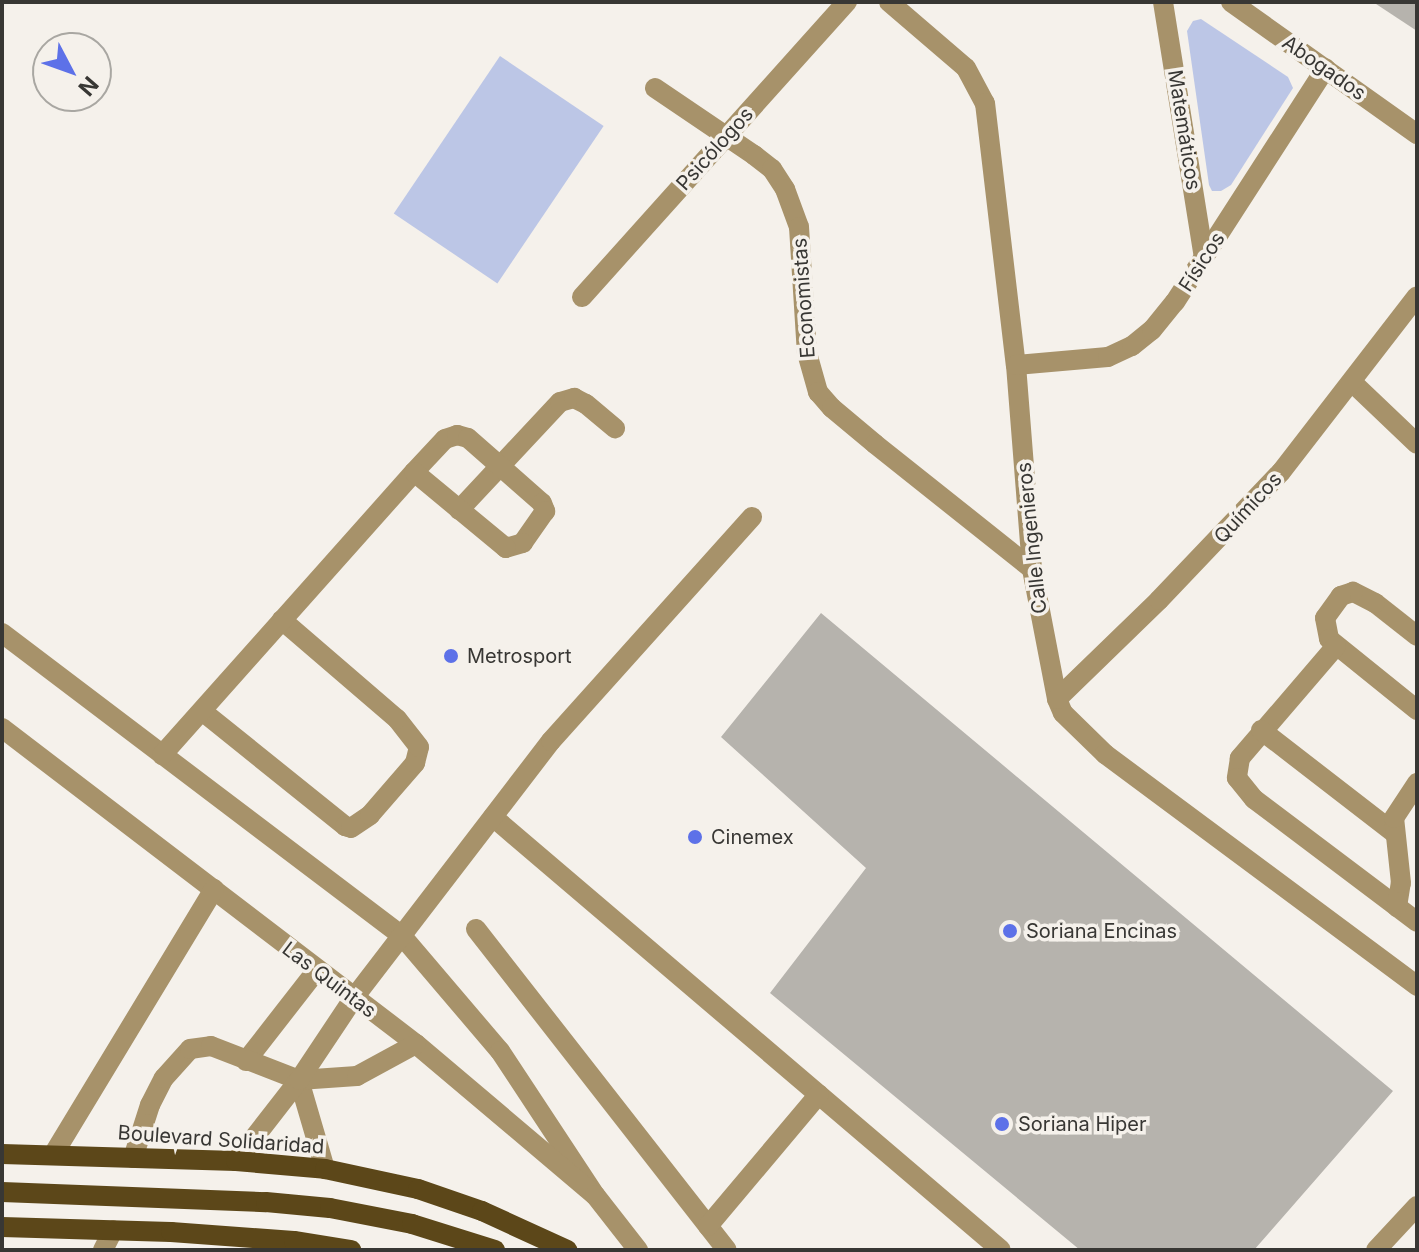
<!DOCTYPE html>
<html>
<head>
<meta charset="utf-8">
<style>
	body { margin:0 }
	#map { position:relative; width:1419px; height:1252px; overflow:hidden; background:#f5f1eb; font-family:Inter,sans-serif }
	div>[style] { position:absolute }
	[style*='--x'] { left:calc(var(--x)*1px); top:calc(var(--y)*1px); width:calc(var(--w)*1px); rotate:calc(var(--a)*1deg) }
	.green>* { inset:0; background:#bcc6e6; transform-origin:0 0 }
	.building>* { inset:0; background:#b6b3ad }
	.minor>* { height:20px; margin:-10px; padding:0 10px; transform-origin:10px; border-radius:10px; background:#a7926a }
	.major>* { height:20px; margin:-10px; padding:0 10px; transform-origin:10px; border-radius:10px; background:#5c4719 }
	.dots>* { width:22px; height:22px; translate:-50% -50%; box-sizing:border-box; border:4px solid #f5f1eb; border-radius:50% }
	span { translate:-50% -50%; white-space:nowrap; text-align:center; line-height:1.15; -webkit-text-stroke:7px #f5f1eb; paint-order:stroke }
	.street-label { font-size:20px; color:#383734 }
	.poi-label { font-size:20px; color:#383734 }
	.left { translate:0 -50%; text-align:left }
	.frame { position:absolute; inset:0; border:4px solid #383734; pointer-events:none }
	.north { position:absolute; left:32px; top:32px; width:80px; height:80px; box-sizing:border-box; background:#f5f1eb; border:2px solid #a9a7a2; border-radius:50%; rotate:131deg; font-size:22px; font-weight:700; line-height:32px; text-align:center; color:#383734 }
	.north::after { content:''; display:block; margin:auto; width:28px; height:36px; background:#5d71e8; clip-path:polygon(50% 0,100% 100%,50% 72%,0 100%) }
</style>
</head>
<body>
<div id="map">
	<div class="green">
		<div style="clip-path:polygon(1201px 19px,1288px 77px,1293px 88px,1231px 185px,1221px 191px,1212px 191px,1209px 185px,1187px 31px,1193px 21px)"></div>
		<div style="left:500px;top:56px;width:125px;height:190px;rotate:34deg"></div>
	</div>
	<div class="building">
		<div style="clip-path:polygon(1373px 2px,1417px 2px,1417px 31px)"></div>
		<div style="clip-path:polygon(821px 613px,1393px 1091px,1254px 1250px,1080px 1250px,770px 993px,866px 868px,721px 737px)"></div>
	</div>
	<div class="minor">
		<div style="--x:889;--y:2;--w:101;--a:40.6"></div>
		<div style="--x:966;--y:68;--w:40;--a:62"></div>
		<div style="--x:985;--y:103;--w:264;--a:83.3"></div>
		<div style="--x:1016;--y:365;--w:205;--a:85.5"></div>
		<div style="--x:1032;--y:569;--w:132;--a:79.1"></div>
		<div style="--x:1057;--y:699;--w:15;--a:67"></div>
		<div style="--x:1063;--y:713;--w:59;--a:44.3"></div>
		<div style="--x:1105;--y:754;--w:389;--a:36.6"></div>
		<div style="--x:1163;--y:2;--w:259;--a:80.9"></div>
		<div style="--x:1231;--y:2;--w:228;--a:35.4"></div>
		<div style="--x:655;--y:88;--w:120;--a:34.1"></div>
		<div style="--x:754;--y:155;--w:23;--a:38"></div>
		<div style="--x:772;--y:169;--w:24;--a:57"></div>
		<div style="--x:785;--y:189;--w:40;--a:69.8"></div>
		<div style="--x:799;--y:227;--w:126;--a:86.4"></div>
		<div style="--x:807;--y:353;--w:41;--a:74.2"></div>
		<div style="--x:818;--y:392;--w:21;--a:49"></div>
		<div style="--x:832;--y:408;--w:56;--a:39.9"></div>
		<div style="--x:875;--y:444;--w:201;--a:38.5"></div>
		<div style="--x:582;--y:297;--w:397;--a:-48.1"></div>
		<div style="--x:1016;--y:365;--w:92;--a:-5"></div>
		<div style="--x:1108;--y:357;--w:26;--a:-25"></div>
		<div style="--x:1132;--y:346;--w:26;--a:-39"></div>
		<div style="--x:1152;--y:330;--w:36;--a:-51"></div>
		<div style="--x:1175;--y:302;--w:278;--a:-57.2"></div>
		<div style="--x:1353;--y:383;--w:88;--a:43.6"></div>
		<div style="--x:459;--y:510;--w:148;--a:-46.9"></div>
		<div style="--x:560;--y:402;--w:15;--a:-16"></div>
		<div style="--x:574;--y:398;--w:13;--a:27"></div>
		<div style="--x:586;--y:404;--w:38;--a:40"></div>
		<div style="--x:2;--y:633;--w:502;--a:37.14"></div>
		<div style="--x:402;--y:936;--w:151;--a:49.6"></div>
		<div style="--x:500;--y:1051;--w:173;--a:56.6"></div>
		<div style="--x:1417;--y:636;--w:53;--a:-141.8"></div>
		<div style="--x:1375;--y:603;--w:25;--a:-153"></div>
		<div style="--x:1353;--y:592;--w:13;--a:162"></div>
		<div style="--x:1341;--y:596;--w:27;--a:126"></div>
		<div style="--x:1325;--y:618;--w:21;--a:79"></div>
		<div style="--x:1329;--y:639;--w:113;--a:38.9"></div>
		<div style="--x:1336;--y:646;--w:148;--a:130.6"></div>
		<div style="--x:1240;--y:758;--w:20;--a:99"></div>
		<div style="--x:1237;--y:778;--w:27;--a:51"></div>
		<div style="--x:1254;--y:799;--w:204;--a:37"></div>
		<div style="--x:1057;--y:699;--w:142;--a:-44.1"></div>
		<div style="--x:1159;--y:600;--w:177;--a:-46.4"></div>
		<div style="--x:1281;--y:472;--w:222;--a:-52.3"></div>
		<div style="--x:202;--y:711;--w:184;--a:38.8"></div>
		<div style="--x:345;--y:826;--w:6;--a:18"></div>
		<div style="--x:351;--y:828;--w:23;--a:-34"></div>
		<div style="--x:370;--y:815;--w:69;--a:-49.1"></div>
		<div style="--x:415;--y:763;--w:16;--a:-76"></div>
		<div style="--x:419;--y:747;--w:36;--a:-128"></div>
		<div style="--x:397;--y:719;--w:152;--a:-139.3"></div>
		<div style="--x:2;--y:728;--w:521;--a:37.35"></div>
		<div style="--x:416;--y:1044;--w:234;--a:40.2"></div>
		<div style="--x:595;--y:1195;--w:70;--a:52"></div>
		<div style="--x:1261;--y:730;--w:167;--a:37.7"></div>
		<div style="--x:162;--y:755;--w:379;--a:-48.3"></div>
		<div style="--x:414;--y:472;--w:45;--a:-46.8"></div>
		<div style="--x:445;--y:439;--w:13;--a:-18"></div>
		<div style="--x:457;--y:435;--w:11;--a:15"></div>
		<div style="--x:468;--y:438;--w:98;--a:41.3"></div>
		<div style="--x:542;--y:503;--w:9;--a:69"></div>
		<div style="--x:545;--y:511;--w:39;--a:125"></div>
		<div style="--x:523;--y:543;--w:18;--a:164"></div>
		<div style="--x:506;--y:548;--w:119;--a:-140.4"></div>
		<div style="--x:493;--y:817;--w:667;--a:40.44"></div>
		<div style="--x:1397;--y:907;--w:24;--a:-81"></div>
		<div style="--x:1401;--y:883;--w:65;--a:-96.1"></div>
		<div style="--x:1394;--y:818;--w:42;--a:-56.7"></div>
		<div style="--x:476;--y:929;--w:407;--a:52"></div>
		<div style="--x:246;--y:1061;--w:114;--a:-52.1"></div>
		<div style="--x:299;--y:1080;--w:93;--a:73.7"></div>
		<div style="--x:53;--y:1155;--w:311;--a:-58.8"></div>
		<div style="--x:133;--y:1158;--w:56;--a:-72.2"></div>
		<div style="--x:150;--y:1105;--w:30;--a:-63"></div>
		<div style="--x:164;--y:1078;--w:39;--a:-48"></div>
		<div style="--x:190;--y:1049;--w:21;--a:-8"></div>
		<div style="--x:211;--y:1046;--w:94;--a:21.1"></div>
		<div style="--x:299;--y:1080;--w:58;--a:-3.9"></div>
		<div style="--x:357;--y:1076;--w:67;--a:-28.5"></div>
		<div style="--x:236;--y:1161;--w:103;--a:-52.1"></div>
		<div style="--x:299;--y:1080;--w:97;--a:-56.3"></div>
		<div style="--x:353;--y:999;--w:325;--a:-52.5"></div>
		<div style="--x:551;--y:741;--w:301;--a:-48.1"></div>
		<div style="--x:708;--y:1226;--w:172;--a:-49.9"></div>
		<div style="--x:103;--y:1250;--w:22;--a:-63"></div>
		<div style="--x:1376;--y:1250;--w:60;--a:-47"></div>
	</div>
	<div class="major">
		<div style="--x:2;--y:1154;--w:234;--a:1.7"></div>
		<div style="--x:236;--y:1161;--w:89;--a:5.1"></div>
		<div style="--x:325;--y:1169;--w:95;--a:12.1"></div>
		<div style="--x:418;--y:1189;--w:68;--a:19"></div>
		<div style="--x:482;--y:1211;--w:94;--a:24.6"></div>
		<div style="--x:2;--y:1192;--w:264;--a:2.2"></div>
		<div style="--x:266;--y:1202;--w:64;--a:5.4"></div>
		<div style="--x:330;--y:1208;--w:84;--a:11"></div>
		<div style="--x:412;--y:1224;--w:87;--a:17.4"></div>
		<div style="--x:2;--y:1227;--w:169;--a:1.7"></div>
		<div style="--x:171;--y:1232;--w:123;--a:4.2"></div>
		<div style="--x:294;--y:1241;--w:58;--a:9"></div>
	</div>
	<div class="dots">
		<div style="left:451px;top:656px;background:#5d71e8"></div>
		<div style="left:695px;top:837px;background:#5d71e8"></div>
		<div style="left:1010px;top:931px;background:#5d71e8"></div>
		<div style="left:1002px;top:1124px;background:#5d71e8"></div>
	</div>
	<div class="street-label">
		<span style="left:1324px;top:68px;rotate:35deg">Abogados</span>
		<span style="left:1184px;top:130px;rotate:81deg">Matemáticos</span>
		<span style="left:715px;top:149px;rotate:-48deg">Psicólogos</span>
		<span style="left:1202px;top:262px;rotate:-57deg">Físicos</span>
		<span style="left:804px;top:298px;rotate:-94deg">Economistas</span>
		<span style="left:1248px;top:508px;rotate:-47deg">Químicos</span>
		<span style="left:1032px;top:538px;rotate:-96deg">Calle Ingenieros</span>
		<span style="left:329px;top:980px;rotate:37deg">Las Quintas</span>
		<span style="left:221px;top:1140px;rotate:4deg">Boulevard Solidaridad</span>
	</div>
	<div class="poi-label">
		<span class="left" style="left:467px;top:656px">Metrosport</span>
		<span class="left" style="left:711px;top:837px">Cinemex</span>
		<span class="left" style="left:1026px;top:931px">Soriana Encinas</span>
		<span class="left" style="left:1018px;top:1124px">Soriana Hiper</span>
	</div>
	<div class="frame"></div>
	<div class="north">N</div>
</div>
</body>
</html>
